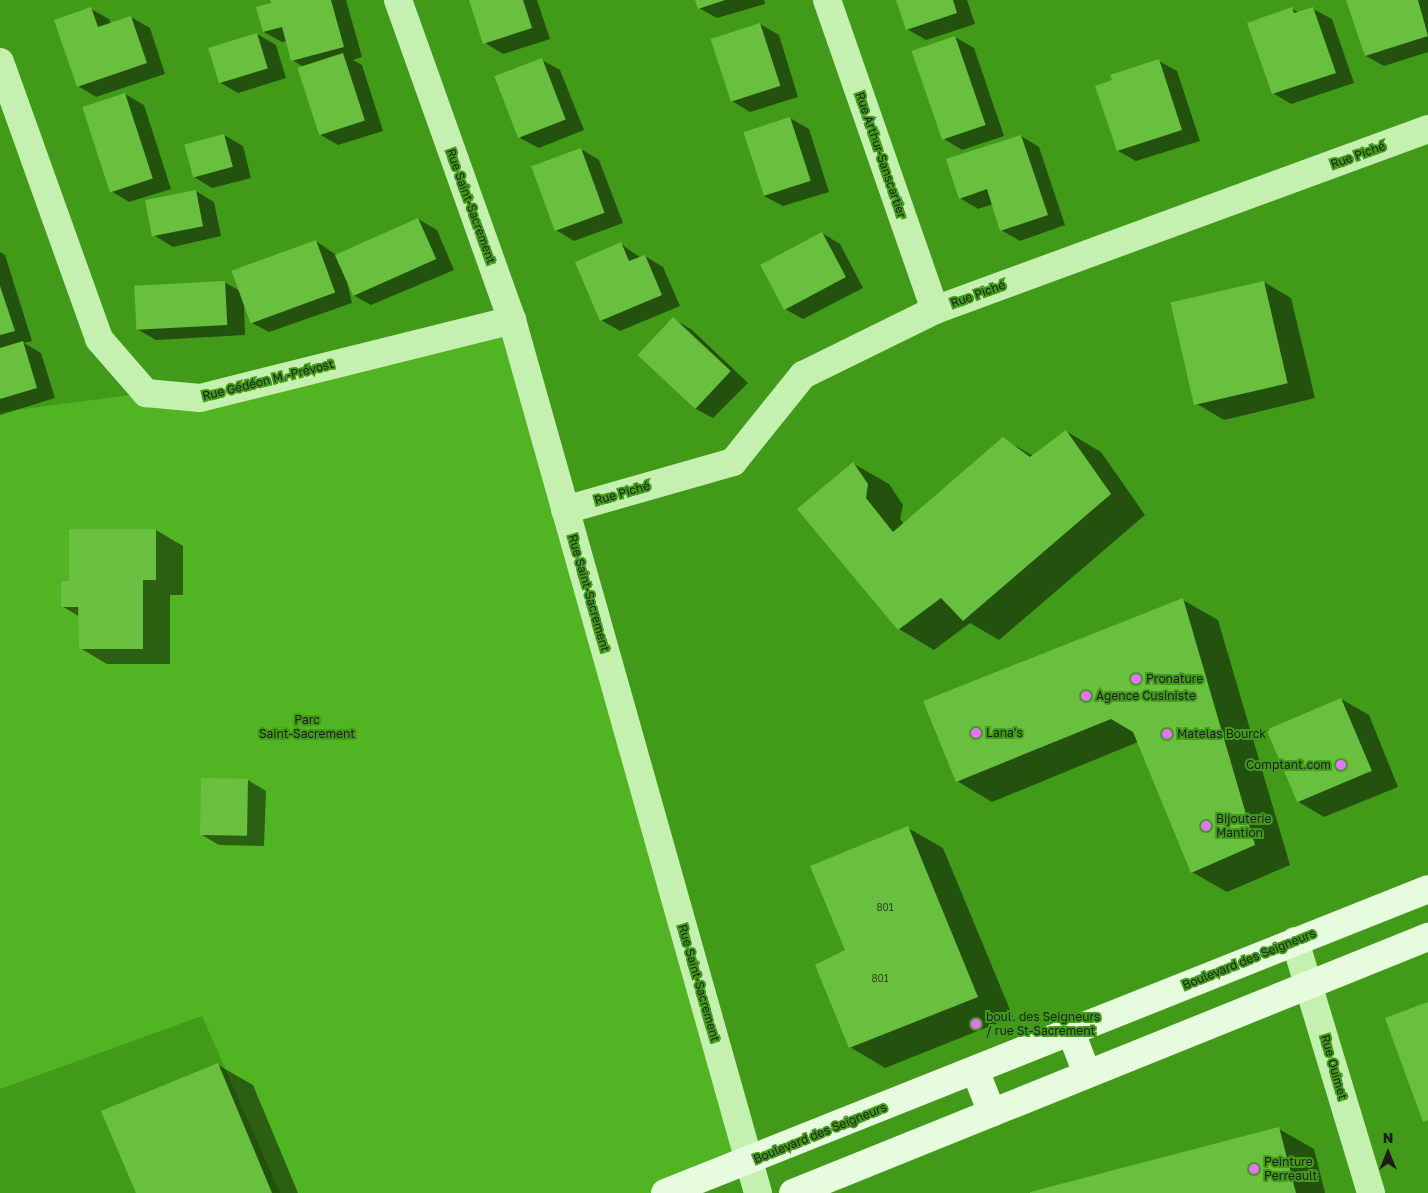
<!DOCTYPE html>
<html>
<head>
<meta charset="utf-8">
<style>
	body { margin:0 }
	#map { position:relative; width:1428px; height:1193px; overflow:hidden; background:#419b19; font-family:"Golos Text",sans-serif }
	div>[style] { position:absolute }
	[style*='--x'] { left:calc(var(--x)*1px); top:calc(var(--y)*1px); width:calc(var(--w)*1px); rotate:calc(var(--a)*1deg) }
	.green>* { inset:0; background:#51b422 }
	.shadow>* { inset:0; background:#0007 }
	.building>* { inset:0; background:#68c03e; transform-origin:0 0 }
	.street>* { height:28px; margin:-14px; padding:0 14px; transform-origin:14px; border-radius:14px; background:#c5f1b0 }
	.secondary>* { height:28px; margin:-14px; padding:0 14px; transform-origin:14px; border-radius:14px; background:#e7fcde }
	.dots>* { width:14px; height:14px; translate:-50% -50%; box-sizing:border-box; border:2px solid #419b19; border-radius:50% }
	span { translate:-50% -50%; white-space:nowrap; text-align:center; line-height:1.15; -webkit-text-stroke:4px #419b19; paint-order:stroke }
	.number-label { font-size:10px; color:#304625 }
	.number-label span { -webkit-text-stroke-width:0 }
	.street-label { font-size:12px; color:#1d1d1d }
	.poi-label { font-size:12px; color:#1d1d1d }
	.left { translate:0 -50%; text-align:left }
	.right { translate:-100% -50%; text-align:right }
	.park-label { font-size:12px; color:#1c1d1b }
	.north { position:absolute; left:1363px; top:1128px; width:50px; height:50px; -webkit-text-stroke:4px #419b19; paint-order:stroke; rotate:0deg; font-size:14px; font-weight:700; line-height:20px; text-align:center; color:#1d1d1d }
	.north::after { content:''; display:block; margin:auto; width:18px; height:22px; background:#1d1d1d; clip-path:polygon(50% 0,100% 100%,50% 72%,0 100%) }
</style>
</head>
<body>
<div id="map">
	<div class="green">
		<div style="clip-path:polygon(512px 320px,750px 1162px,671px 1193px,280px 1193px,202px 1016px,0 1089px,0 412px,146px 393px,200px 398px)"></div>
	</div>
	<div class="shadow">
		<div style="clip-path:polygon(271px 0,346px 0,362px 57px,353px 60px,362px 65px,383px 131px,338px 145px,319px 134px,304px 67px,292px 60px,287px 41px,282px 42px,264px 32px)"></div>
		<div style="clip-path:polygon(470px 0,537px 0,550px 39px,503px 54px,485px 43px)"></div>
		<div style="clip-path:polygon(696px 0,764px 0,765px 4px,717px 18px,699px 8px)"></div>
		<div style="clip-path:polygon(897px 0,967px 0,975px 24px,926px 40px,907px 29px)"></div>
		<div style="clip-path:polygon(1348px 0,1428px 0,1428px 52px,1384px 66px,1366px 56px)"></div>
		<div style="clip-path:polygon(91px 9px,109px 19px,111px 24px,131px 17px,150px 28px,165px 74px,96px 97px,78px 86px)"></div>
		<div style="clip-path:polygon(1292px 9px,1300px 13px,1313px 9px,1332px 19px,1354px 83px,1291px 104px,1273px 93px)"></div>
		<div style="clip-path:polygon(760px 24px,779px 35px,798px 97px,750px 112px,732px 101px)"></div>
		<div style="clip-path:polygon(257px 34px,276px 45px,286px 78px,238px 93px,219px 82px)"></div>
		<div style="clip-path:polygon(955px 37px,974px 48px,1004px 136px,962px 150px,944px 139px)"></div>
		<div style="clip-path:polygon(542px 60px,560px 70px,584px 130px,539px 148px,520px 138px)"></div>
		<div style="clip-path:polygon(1159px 61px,1177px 71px,1200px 141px,1136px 161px,1118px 151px,1114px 81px)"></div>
		<div style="clip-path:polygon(125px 94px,144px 105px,171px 189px,129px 202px,111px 191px)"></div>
		<div style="clip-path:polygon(790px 118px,809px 129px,829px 192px,783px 206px,764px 196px)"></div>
		<div style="clip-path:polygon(224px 135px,243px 146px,251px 178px,212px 188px,194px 177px)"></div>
		<div style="clip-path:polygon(1021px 136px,1039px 147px,1065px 225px,1020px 241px,1001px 230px,993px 204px,978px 209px,960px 198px)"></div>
		<div style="clip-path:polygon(581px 149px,599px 160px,623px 223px,574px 241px,556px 230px)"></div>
		<div style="clip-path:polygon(196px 191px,214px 202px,221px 236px,173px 247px,155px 236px)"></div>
		<div style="clip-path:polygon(418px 219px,437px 230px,454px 270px,371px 305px,353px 295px,347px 282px,352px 303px,269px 332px,250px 322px,244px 304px,245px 335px,156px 340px,137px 329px,224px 282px,240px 291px,316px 241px,336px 255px)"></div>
		<div style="clip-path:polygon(822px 233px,840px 244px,863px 288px,803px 319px,785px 309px)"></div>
		<div style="clip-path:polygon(621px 244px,641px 258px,645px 256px,663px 267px,680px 306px,620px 331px,601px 320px)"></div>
		<div style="clip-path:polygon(0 252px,5px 255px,32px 341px,24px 343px,41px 353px,55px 398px,0 415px)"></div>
		<div style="clip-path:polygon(1264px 282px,1291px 298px,1315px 398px,1224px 420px,1197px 404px)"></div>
		<div style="clip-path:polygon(673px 319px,691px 329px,748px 383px,713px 418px,694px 408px)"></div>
		<div style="clip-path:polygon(1066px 431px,1101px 452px,1145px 515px,999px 640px,970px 623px,934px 650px,899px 629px,798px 509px,854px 464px,889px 484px,903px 505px,900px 519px,904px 524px,1004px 439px,1033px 456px)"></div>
		<div style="clip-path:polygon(70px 530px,156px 530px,183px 546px,183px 595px,170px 595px,170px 664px,107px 664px,80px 648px,80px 617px,62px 606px,70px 582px)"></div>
		<div style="clip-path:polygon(1183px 600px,1218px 620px,1290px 865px,1227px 892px,1192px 872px,1138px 742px,992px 802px,957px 781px)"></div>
		<div style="clip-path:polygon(1341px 699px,1369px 715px,1398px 787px,1324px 817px,1297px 801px)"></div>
		<div style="clip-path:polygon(248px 780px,266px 791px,264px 846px,219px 845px,200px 834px)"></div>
		<div style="clip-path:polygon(908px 828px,943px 848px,1013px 1017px,885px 1068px,850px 1047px,847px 950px)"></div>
		<div style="clip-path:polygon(218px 1065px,253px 1085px,298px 1193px,137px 1193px)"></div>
		<div style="clip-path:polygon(1279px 1129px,1314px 1149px,1325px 1193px,1032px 1193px)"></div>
	</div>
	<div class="building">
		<div style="clip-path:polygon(270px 0,331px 0,344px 47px,291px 61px,282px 27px,263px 32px,256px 7px,271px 3px)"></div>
		<div style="clip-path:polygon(469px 0,523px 0,532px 28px,483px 44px)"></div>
		<div style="clip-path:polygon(695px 0,725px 0,698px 9px)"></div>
		<div style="clip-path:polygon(896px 0,953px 0,957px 13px,906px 30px)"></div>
		<div style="clip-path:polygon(1346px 0,1418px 0,1428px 36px,1365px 56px)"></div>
		<div style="clip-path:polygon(91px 7px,98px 27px,131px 16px,147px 63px,77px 87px,54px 20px)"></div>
		<div style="clip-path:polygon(1292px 7px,1294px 13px,1313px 7px,1336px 73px,1272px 94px,1247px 23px)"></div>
		<div style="left:760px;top:23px;width:66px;height:52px;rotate:72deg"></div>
		<div style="left:257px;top:33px;width:37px;height:51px;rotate:73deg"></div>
		<div style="left:955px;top:36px;width:94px;height:46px;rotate:71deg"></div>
		<div style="left:343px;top:53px;width:71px;height:48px;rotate:72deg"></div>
		<div style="left:542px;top:58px;width:66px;height:51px;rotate:69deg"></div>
		<div style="clip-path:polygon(1159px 59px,1182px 130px,1117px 151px,1095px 86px,1112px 80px,1110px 75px)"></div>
		<div style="left:125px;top:93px;width:90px;height:45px;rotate:72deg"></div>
		<div style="left:790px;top:117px;width:67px;height:49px;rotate:72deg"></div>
		<div style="left:224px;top:134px;width:34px;height:41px;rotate:75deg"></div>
		<div style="clip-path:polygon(1021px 135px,1048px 215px,1000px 231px,987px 189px,959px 199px,946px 159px)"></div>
		<div style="left:581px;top:148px;width:69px;height:53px;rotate:70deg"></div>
		<div style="left:196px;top:190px;width:37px;height:52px;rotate:79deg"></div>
		<div style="left:418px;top:218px;width:45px;height:91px;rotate:66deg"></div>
		<div style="left:822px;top:232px;width:51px;height:70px;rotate:62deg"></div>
		<div style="left:316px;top:240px;width:56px;height:90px;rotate:70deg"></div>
		<div style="clip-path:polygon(621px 242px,629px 261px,645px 255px,662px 295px,600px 321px,575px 262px)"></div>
		<div style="left:225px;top:281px;width:44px;height:91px;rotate:87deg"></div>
		<div style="left:1264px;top:281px;width:105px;height:96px;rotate:77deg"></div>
		<div style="clip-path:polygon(0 286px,15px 331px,0 335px)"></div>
		<div style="left:673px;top:317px;width:79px;height:52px;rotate:43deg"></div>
		<div style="clip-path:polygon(23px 341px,37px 388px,0 399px,0 348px)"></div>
		<div style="clip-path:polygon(1066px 430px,1111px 494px,963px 621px,941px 598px,898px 630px,797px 509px,853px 462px,868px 484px,866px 498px,893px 532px,1003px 437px,1030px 457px)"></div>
		<div style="clip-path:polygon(69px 529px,156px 529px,156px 580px,143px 580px,143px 649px,79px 649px,78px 607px,61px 607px,61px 581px,69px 581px)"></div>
		<div style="clip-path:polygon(1183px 598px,1255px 845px,1191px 873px,1133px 732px,1111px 719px,956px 782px,923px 701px)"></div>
		<div style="left:1341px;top:698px;width:79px;height:81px;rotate:67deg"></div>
		<div style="left:201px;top:778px;width:47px;height:57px;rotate:1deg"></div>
		<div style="clip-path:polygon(908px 826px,978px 997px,849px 1048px,815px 965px,845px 950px,810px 866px)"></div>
		<div style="clip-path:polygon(1428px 1002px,1428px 1120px,1423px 1122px,1385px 1018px)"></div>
		<div style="clip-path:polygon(218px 1063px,272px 1193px,136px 1193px,101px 1111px)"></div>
		<div style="clip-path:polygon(1279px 1127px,1296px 1193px,1030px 1193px,1030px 1192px)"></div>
	</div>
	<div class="street">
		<div style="--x:398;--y:0;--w:340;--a:70.4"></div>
		<div style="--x:512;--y:320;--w:907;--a:74.26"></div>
		<div style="--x:827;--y:0;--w:328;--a:70.8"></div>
		<div style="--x:0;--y:62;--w:294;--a:70.3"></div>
		<div style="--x:99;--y:339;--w:72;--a:49"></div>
		<div style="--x:146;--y:393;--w:54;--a:5.3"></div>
		<div style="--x:200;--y:398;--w:322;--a:-14"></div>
		<div style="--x:565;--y:510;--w:175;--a:-15.9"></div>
		<div style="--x:733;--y:462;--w:112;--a:-51.2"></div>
		<div style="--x:803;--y:375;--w:147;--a:-26.2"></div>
		<div style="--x:935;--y:310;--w:525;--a:-20.16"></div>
		<div style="--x:1295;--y:941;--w:263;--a:73.2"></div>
	</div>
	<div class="secondary">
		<div style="--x:1071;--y:1032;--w:45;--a:69.1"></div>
		<div style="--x:975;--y:1070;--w:46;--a:68.4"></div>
		<div style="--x:665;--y:1193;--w:821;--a:-21.72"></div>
		<div style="--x:793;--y:1193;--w:685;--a:-21.96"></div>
	</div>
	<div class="dots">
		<div style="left:1136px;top:679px;background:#e870ff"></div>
		<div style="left:1086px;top:696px;background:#e870ff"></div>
		<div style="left:976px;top:733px;background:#e870ff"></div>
		<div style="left:1167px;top:734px;background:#e870ff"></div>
		<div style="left:1341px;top:765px;background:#e870ff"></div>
		<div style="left:1206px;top:826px;background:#e870ff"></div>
		<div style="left:976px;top:1024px;background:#e870ff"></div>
		<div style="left:1254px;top:1169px;background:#e870ff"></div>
	</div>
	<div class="number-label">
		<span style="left:885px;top:908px">801</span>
		<span style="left:880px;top:979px">801</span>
	</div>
	<div class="street-label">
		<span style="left:881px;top:155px;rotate:71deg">Rue Arthur-Sanscartier</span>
		<span style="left:1358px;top:155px;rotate:-20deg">Rue Piché</span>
		<span style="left:471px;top:206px;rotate:70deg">Rue Saint-Sacrement</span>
		<span style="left:978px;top:294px;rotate:-20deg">Rue Piché</span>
		<span style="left:268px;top:380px;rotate:-14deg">Rue Gédéon M.-Prévost</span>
		<span style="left:622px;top:493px;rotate:-16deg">Rue Piché</span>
		<span style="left:589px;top:593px;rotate:74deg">Rue Saint-Sacrement</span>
		<span style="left:1249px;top:959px;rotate:-22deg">Boulevard des Seigneurs</span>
		<span style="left:699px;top:983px;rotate:74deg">Rue Saint-Sacrement</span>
		<span style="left:1334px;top:1067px;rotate:74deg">Rue Ouimet</span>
		<span style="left:820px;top:1133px;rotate:-22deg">Boulevard des Seigneurs</span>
	</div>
	<div class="poi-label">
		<span class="left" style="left:1146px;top:679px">Pronature</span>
		<span class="left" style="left:1096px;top:696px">Agence Cusiniste</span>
		<span class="left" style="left:986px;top:733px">Lana's</span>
		<span class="left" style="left:1177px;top:734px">Matelas Bourck</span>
		<span class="right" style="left:1331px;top:765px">Comptant.com</span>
		<span class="left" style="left:1216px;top:826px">Bijouterie<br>Mantion</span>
		<span class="left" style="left:986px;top:1024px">boul. des Seigneurs<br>/ rue St-Sacrement</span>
		<span class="left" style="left:1264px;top:1169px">Peinture<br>Perreault</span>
	</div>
	<div class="park-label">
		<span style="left:307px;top:727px">Parc<br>Saint-Sacrement</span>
	</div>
	<div class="north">N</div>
</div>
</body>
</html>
